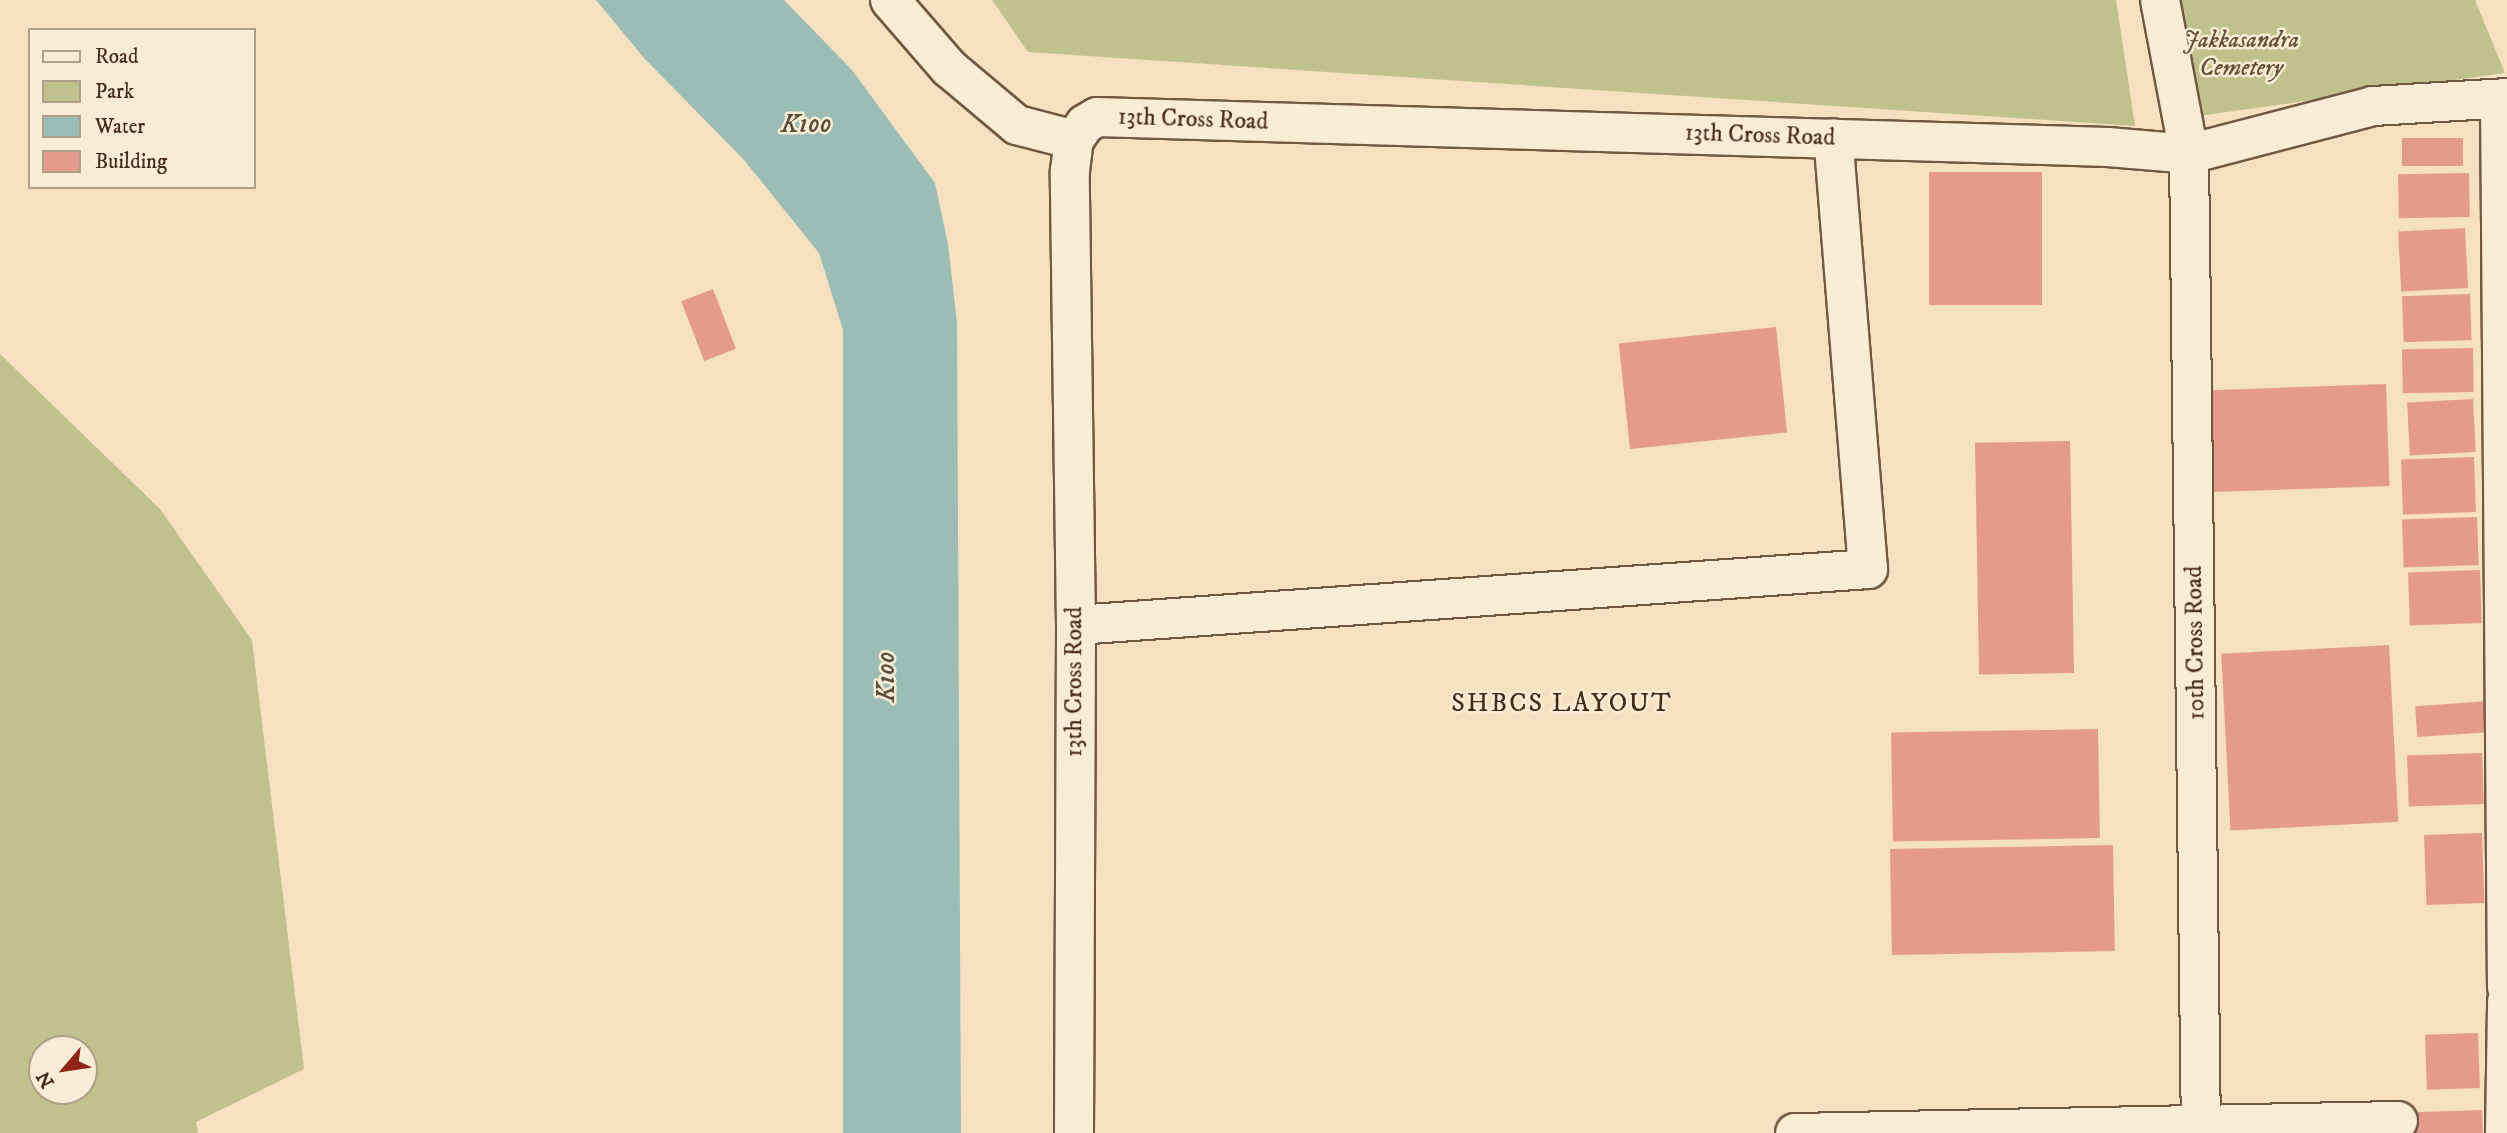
<!DOCTYPE html>
<html>
<head>
<meta charset="utf-8">
<style>
	body { margin:0 }
	#map { position:relative; width:2507px; height:1133px; overflow:hidden; background:#f5e1bf; font-family:"IM FELL DW Pica",serif }
	div>[style] { position:absolute }
	[style*='--x'] { left:calc(var(--x)*1px); top:calc(var(--y)*1px); width:calc(var(--w)*1px); rotate:calc(var(--a)*1deg) }
	.green>* { inset:0; background:#c1c18e }
	.water>* { inset:0; background:#9cbdb5 }
	.building>* { inset:0; background:#e59b8c; transform-origin:0 0 }
	.roads { filter:drop-shadow(2px 0 #705841) drop-shadow(-2px 0 #705841) drop-shadow(0 2px #705841) drop-shadow(0 -2px #705841) }
	.minor>* { height:38px; margin:-19px; padding:0 19px; transform-origin:19px; border-radius:19px; background:#f8ecd5 }
	span { translate:-50% -50%; white-space:nowrap; text-align:center; line-height:1.15; -webkit-text-stroke:5px #f8ecd5; paint-order:stroke }
	.park-label { font-size:24px; color:#635035; font-style:italic }
	.street-label { font-size:24px; color:#442a17 }
	.water-label { font-size:26px; color:#5a4f3e; font-style:italic }
	.neighbourhood-label { font-size:26px; color:#442a17; letter-spacing:2px }
	.legend { position:absolute; left:28px; top:28px; width:228px; height:161px; box-sizing:border-box; background:#f8ecd5; border:2px solid #b09e89; margin:0; padding:9px 12px; list-style:none; font-size:21px; color:#442a17 }
	.legend li { display:flex; align-items:center; gap:14px; height:35px }
	.legend b { width:35px; border:2px solid #b09e89 }
	.north { position:absolute; left:28px; top:1035px; width:70px; height:70px; box-sizing:border-box; background:#f8ecd5; border:2px solid #b09e89; border-radius:50%; rotate:241deg; font-size:19px; font-weight:700; line-height:28px; text-align:center; color:#442a17 }
	.north::after { content:''; display:block; margin:auto; width:24px; height:32px; background:#8f2418; clip-path:polygon(50% 0,100% 100%,50% 72%,0 100%) }
</style>
</head>
<body>
<div id="map">
	<div class="green">
		<div style="clip-path:polygon(992px 0,2116px 0,2135px 126px,1028px 52px)"></div>
		<div style="clip-path:polygon(2175px 0,2475px 0,2505px 73px,2198px 116px)"></div>
		<div style="clip-path:polygon(evenodd,0 354px,160px 509px,252px 640px,304px 1069px,196px 1122px,198px 1133px,0 1133px,0 354px,84px 1049px,84px 1091px,42px 1091px,42px 1049px,84px 1049px)"></div>
	</div>
	<div class="water">
		<div style="clip-path:polygon(596px 0,784px 0,852px 70px,935px 183px,948px 244px,957px 323px,961px 1133px,843px 1133px,843px 330px,819px 253px,744px 160px,644px 58px)"></div>
	</div>
	<div class="building">
		<div style="left:2463px;top:138px;width:28px;height:61px;rotate:90deg"></div>
		<div style="left:1929px;top:172px;width:113px;height:133px"></div>
		<div style="left:2469px;top:173px;width:44px;height:71px;rotate:89deg"></div>
		<div style="left:2465px;top:228px;width:60px;height:67px;rotate:87deg"></div>
		<div style="left:713px;top:289px;width:64px;height:34px;rotate:69deg"></div>
		<div style="left:2470px;top:294px;width:46px;height:68px;rotate:88deg"></div>
		<div style="left:1776px;top:327px;width:106px;height:158px;rotate:84deg"></div>
		<div style="left:2473px;top:348px;width:44px;height:71px;rotate:89deg"></div>
		<div style="left:2386px;top:384px;width:102px;height:176px;rotate:88deg"></div>
		<div style="left:2473px;top:399px;width:53px;height:66px;rotate:87deg"></div>
		<div style="left:2070px;top:441px;width:232px;height:95px;rotate:89deg"></div>
		<div style="left:2474px;top:457px;width:55px;height:73px;rotate:88deg"></div>
		<div style="left:2477px;top:517px;width:48px;height:75px;rotate:88deg"></div>
		<div style="left:2480px;top:570px;width:53px;height:72px;rotate:88deg"></div>
		<div style="left:2389px;top:645px;width:177px;height:168px;rotate:87deg"></div>
		<div style="left:2489px;top:701px;width:31px;height:74px;rotate:86deg"></div>
		<div style="left:2098px;top:729px;width:109px;height:207px;rotate:89deg"></div>
		<div style="left:2482px;top:753px;width:51px;height:75px;rotate:88deg"></div>
		<div style="left:2482px;top:833px;width:70px;height:58px;rotate:88deg"></div>
		<div style="left:2113px;top:845px;width:106px;height:223px;rotate:89deg"></div>
		<div style="left:2478px;top:1033px;width:55px;height:53px;rotate:88deg"></div>
		<div style="left:2482px;top:1110px;width:23px;height:68px;rotate:88deg"></div>
	</div>
	<div class="roads">
		<div class="minor">
			<div style="--x:890;--y:0;--w:90;--a:49.1"></div>
			<div style="--x:949;--y:68;--w:89;--a:40"></div>
			<div style="--x:1017;--y:125;--w:59;--a:14.7"></div>
			<div style="--x:2160;--y:0;--w:157;--a:79.3"></div>
			<div style="--x:2189;--y:154;--w:979;--a:89.3"></div>
			<div style="--x:2500;--y:99;--w:888;--a:89.55"></div>
			<div style="--x:1076;--y:625;--w:794;--a:-4.04"></div>
			<div style="--x:1868;--y:569;--w:432;--a:-94.6"></div>
			<div style="--x:1074;--y:1133;--w:508;--a:-89.77"></div>
			<div style="--x:1076;--y:625;--w:454;--a:-90.8"></div>
			<div style="--x:1070;--y:171;--w:31;--a:-83"></div>
			<div style="--x:1074;--y:140;--w:19;--a:-55"></div>
			<div style="--x:1085;--y:124;--w:14;--a:-30"></div>
			<div style="--x:1097;--y:117;--w:1011;--a:1.7"></div>
			<div style="--x:2108;--y:147;--w:81;--a:4.9"></div>
			<div style="--x:2189;--y:154;--w:190;--a:-14.6"></div>
			<div style="--x:2373;--y:106;--w:134;--a:-3.4"></div>
			<div style="--x:1795;--y:1133;--w:603;--a:-1.14"></div>
			<div style="--x:2505;--y:1133;--w:132;--a:-89.1"></div>
		</div>
	</div>
	<div class="park-label">
		<span style="left:2241px;top:55px">Jakkasandra<br>Cemetery</span>
	</div>
	<div class="street-label">
		<span style="left:1193px;top:120px;rotate:2deg">13th Cross Road</span>
		<span style="left:1760px;top:136px;rotate:2deg">13th Cross Road</span>
		<span style="left:2196px;top:643px;rotate:-91deg">10th Cross Road</span>
		<span style="left:1075px;top:682px;rotate:-90deg">13th Cross Road</span>
	</div>
	<div class="water-label">
		<span style="left:806px;top:125px">K100</span>
		<span style="left:887px;top:677px;rotate:-90deg">K100</span>
	</div>
	<div class="neighbourhood-label">
		<span style="left:1562px;top:704px">SHBCS LAYOUT</span>
	</div>
	<ul class="legend">
	<li><b style="height:9px;background:#f8ecd5"></b>Road</li>
	<li><b style="height:19px;background:#c1c18e"></b>Park</li>
	<li><b style="height:19px;background:#9cbdb5"></b>Water</li>
	<li><b style="height:19px;background:#e59b8c"></b>Building</li>
	</ul>
	<div class="north">N</div>
</div>
</body>
</html>
